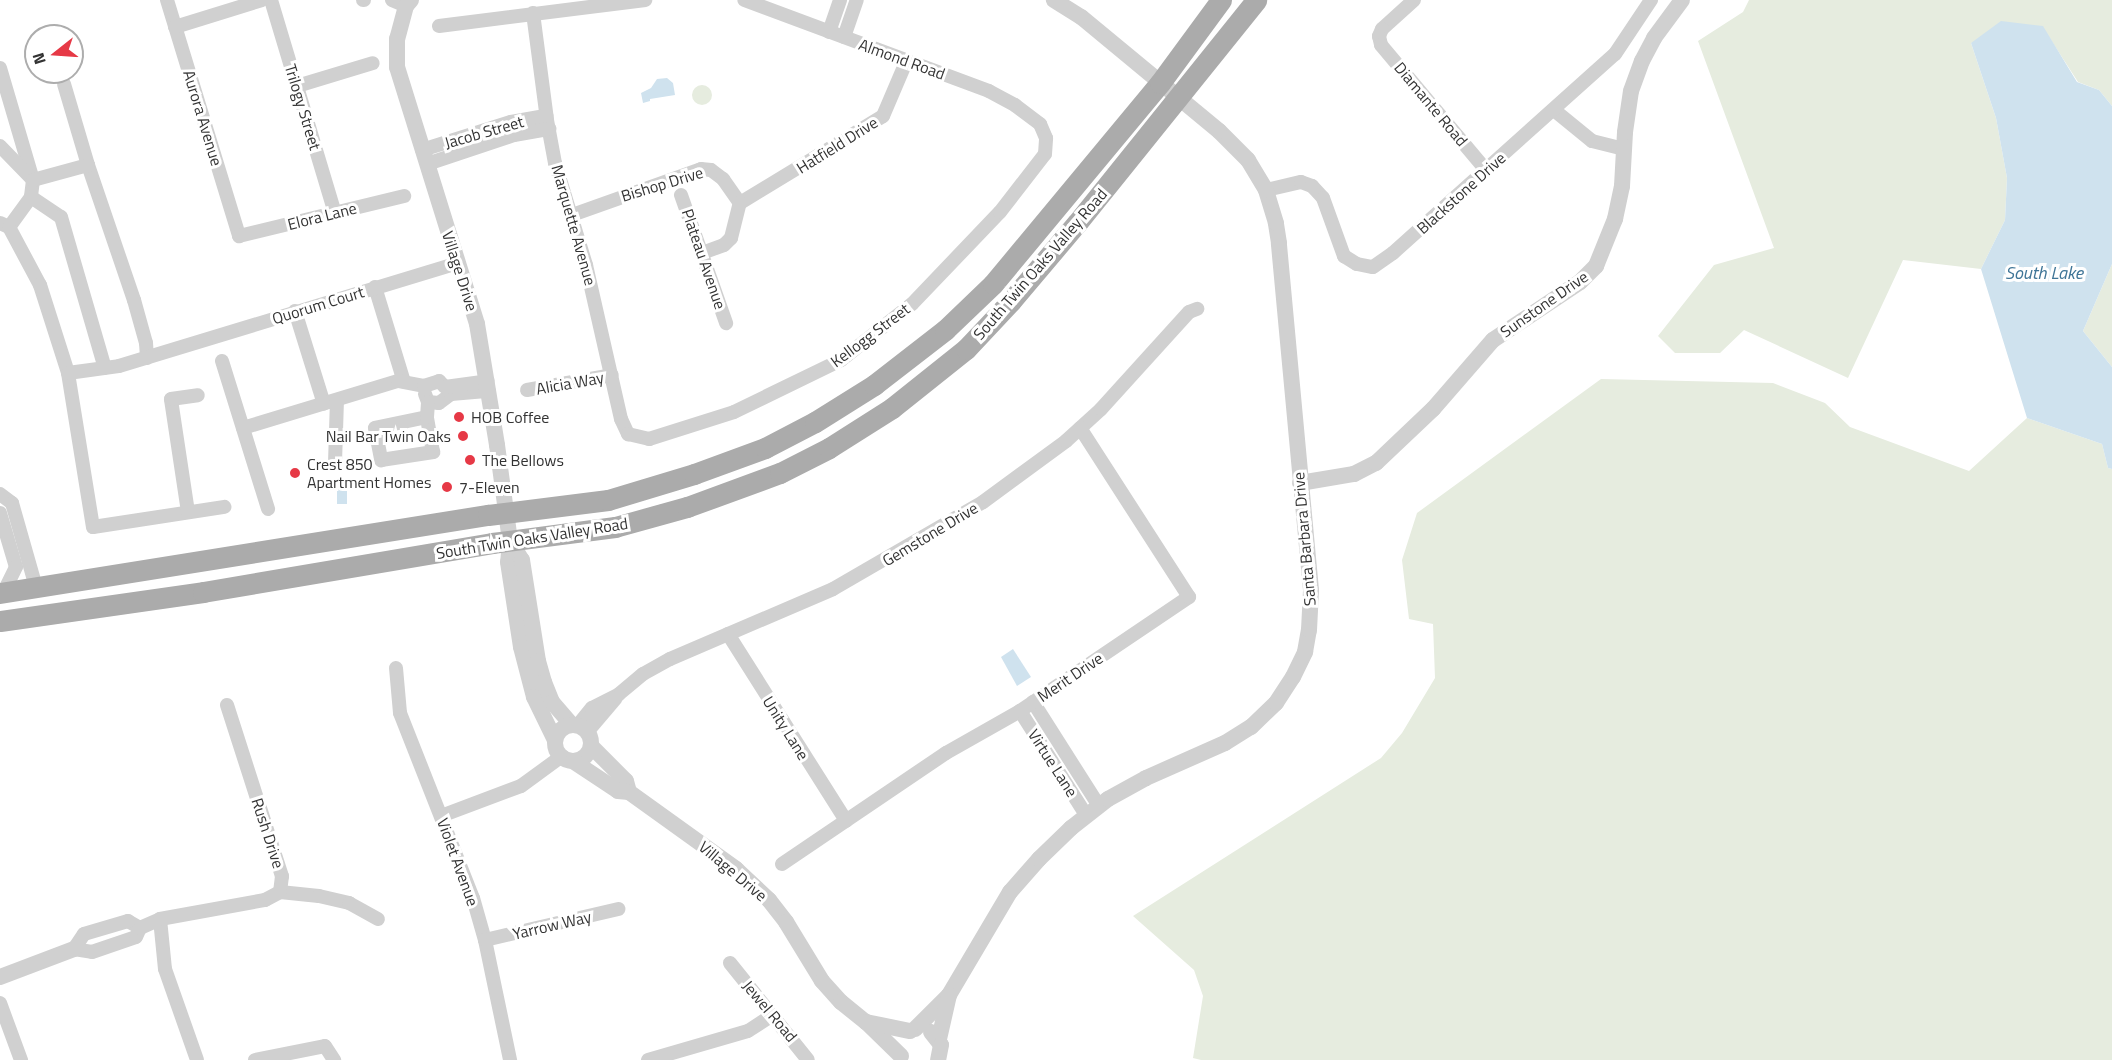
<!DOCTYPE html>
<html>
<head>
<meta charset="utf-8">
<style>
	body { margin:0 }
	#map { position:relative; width:2112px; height:1060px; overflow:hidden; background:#fff; font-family:"Titillium Web",sans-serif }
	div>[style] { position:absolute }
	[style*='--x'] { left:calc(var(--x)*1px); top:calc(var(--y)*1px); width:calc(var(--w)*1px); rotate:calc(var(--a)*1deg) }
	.green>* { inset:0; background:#e6ecdf }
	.round { border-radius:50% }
	.water>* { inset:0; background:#cfe2ee; transform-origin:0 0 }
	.minor>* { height:14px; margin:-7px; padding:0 7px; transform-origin:7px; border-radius:7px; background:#d0d0d0 }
	.tertiary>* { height:16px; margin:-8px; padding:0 8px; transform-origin:8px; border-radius:8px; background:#d0d0d0 }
	.tertiary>.ring { margin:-8px; padding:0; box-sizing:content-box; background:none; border:16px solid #d0d0d0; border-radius:50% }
	.primary>* { height:21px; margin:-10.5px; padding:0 10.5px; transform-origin:10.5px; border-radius:10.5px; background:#ababab }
	.dots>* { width:16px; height:16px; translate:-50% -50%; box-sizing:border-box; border:3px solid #fff; border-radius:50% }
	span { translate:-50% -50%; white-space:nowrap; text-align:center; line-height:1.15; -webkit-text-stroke:6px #fff; paint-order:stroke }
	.street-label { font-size:16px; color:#333 }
	.poi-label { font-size:16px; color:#333 }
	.left { translate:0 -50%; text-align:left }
	.right { translate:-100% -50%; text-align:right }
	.water-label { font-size:18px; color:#3f7597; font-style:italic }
	.north { position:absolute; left:24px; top:24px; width:60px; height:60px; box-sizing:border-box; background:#fff; border:2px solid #adadad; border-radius:50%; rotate:253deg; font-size:16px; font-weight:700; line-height:24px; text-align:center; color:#333 }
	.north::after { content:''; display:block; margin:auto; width:21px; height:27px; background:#e63946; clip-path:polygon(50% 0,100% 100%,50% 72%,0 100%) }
</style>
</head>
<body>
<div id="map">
	<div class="green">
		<div style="clip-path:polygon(1749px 0,2112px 0,2112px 106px,2099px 90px,2078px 82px,2042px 26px,1971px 43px,1996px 118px,2007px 178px,2005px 220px,1981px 269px,1903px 260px,1848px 378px,1744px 330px,1720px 353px,1675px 353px,1658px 336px,1714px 265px,1774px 248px,1698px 41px,1743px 12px)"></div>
		<div class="round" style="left:692px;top:85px;width:20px;height:20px"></div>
		<div style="clip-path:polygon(2112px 264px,2112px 367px,2083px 331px)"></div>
		<div style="clip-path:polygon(1601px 379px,1773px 383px,1825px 403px,1850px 427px,1969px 471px,2027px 418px,2102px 444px,2108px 468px,2112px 469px,2112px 1060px,1201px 1060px,1193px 1058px,1203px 996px,1194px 970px,1133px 916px,1381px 758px,1402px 733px,1435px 678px,1433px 624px,1409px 619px,1402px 560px,1417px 513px)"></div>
	</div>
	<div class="water">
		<div style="clip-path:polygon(2001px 21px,2043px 26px,2077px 82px,2099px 90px,2112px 106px,2112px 264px,2083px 331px,2112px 367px,2112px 469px,2108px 468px,2102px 444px,2027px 418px,1981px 269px,2005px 220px,2007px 178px,1996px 118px,1971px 43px)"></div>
		<div style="clip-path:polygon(667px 78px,673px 83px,675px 95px,650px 99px,650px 101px,643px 103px,641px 93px,651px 88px,657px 79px)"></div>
		<div style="left:337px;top:482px;width:10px;height:22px"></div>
		<div style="clip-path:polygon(1013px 649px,1031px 677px,1017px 686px,1001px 657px)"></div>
	</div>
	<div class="minor">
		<div style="--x:167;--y:0;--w:247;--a:73"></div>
		<div style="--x:239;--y:236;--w:170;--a:-13.6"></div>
		<div style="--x:271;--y:0;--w:222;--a:73.3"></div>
		<div style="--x:363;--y:0;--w:1;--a:0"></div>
		<div style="--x:392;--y:0;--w:15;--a:23"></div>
		<div style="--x:1414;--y:0;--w:43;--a:137.8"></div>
		<div style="--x:1382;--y:29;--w:8;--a:113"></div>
		<div style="--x:1379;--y:36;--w:9;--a:77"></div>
		<div style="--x:1381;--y:45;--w:163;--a:50"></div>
		<div style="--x:533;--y:13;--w:108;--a:82.5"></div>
		<div style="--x:547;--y:120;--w:44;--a:79.5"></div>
		<div style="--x:555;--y:163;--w:107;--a:73.1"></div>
		<div style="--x:586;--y:265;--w:158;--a:77.2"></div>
		<div style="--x:621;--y:419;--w:17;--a:65"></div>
		<div style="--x:628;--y:434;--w:22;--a:13"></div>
		<div style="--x:649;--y:439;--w:89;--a:-17.6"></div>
		<div style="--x:734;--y:412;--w:119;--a:-25.9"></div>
		<div style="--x:841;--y:360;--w:90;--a:-38.3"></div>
		<div style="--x:912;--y:304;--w:127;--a:-46.3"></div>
		<div style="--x:1000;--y:212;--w:73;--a:-52.2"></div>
		<div style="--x:1045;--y:154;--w:16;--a:-86"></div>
		<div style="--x:1046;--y:138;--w:15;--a:-113"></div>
		<div style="--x:1040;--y:124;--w:31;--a:-143"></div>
		<div style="--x:1015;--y:105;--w:30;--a:-152"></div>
		<div style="--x:989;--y:91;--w:261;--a:-159.6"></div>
		<div style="--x:439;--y:26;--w:208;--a:-7.2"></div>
		<div style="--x:175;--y:27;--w:91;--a:-17.2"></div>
		<div style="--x:829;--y:32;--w:34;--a:-71"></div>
		<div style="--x:844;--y:37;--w:39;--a:-71"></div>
		<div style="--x:0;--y:68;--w:117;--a:73.6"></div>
		<div style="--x:33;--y:180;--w:17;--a:97"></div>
		<div style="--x:31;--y:197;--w:37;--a:126"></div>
		<div style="--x:64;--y:84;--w:84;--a:73.5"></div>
		<div style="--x:88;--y:165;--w:143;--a:71.2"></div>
		<div style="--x:134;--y:300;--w:45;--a:74.4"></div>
		<div style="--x:146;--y:343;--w:15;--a:86"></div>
		<div style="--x:297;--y:86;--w:79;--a:-16.8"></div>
		<div style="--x:1554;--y:110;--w:49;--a:39.2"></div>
		<div style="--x:1592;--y:141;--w:33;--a:14"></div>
		<div style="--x:0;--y:146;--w:47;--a:45.9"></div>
		<div style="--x:33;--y:180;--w:57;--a:-15.3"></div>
		<div style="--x:422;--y:150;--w:93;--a:-17.5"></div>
		<div style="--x:511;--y:122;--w:36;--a:-10"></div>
		<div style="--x:427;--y:164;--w:92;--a:-18.4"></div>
		<div style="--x:514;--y:135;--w:36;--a:-10"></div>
		<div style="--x:1266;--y:190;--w:36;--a:-13"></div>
		<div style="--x:1301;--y:182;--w:12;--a:20"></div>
		<div style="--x:1312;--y:186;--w:16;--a:47"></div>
		<div style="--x:1323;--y:198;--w:62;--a:70.1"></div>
		<div style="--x:1344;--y:256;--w:15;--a:32"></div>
		<div style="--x:1357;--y:264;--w:16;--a:11"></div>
		<div style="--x:1373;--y:267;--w:24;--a:-35"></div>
		<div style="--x:1393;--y:253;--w:298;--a:-41.9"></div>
		<div style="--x:1615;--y:54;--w:65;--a:-56.3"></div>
		<div style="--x:681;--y:195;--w:136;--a:70.6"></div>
		<div style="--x:31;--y:197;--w:36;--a:34"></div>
		<div style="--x:61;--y:217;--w:157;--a:73.8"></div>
		<div style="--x:740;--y:203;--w:167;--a:-31.3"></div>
		<div style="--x:883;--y:116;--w:59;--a:-66.9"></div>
		<div style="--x:572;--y:215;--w:137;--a:-19.6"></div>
		<div style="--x:701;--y:169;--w:10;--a:6"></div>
		<div style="--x:711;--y:170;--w:15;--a:37"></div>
		<div style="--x:723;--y:179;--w:29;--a:55"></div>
		<div style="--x:0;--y:223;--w:10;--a:24"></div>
		<div style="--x:9;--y:227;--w:66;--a:61.9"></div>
		<div style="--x:40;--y:285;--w:92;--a:72.3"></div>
		<div style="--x:68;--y:373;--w:156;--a:80.8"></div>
		<div style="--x:93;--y:527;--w:133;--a:-8.7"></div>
		<div style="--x:702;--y:253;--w:23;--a:-20"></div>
		<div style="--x:724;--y:245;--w:10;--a:-45"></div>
		<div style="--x:731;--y:238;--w:36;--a:-76"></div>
		<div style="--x:375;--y:287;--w:99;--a:73"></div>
		<div style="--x:295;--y:311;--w:97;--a:72.7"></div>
		<div style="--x:222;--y:361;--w:155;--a:72.7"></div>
		<div style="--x:68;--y:373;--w:51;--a:-7.8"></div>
		<div style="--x:119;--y:366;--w:353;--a:-16.9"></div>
		<div style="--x:527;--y:390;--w:86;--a:-10"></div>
		<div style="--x:425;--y:394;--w:9;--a:69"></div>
		<div style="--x:428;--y:402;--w:11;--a:5"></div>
		<div style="--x:439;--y:403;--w:15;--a:-37"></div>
		<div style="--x:451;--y:394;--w:38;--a:-5"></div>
		<div style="--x:427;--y:417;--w:53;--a:168.1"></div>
		<div style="--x:375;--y:428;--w:33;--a:79"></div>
		<div style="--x:381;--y:460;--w:53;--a:-8.7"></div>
		<div style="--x:433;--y:452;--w:36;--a:-100"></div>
		<div style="--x:427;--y:417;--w:15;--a:-86"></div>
		<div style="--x:243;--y:428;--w:162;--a:-16.9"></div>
		<div style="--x:398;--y:381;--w:26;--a:11"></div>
		<div style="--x:424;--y:386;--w:16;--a:-18"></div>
		<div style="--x:439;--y:381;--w:8;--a:45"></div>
		<div style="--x:445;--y:387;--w:43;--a:-7.9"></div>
		<div style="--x:335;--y:463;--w:63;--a:-88.2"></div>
		<div style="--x:0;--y:494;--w:15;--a:37"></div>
		<div style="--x:12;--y:503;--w:87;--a:74.1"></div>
		<div style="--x:188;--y:512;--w:114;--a:-98.6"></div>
		<div style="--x:171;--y:399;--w:27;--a:-8"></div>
		<div style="--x:0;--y:513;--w:56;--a:73.5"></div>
		<div style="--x:16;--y:567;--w:28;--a:116"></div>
		<div style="--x:728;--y:634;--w:221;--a:57.7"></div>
		<div style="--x:396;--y:668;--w:45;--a:84.9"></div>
		<div style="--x:400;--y:713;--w:199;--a:68.5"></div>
		<div style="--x:473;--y:898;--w:44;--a:74.1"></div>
		<div style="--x:485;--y:940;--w:123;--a:78.2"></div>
		<div style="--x:1033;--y:702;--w:123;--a:57.6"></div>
		<div style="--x:227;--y:705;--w:180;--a:72.2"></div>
		<div style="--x:282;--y:876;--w:16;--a:97"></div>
		<div style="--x:1020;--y:711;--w:123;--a:57.6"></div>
		<div style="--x:578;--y:725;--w:22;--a:-51"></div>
		<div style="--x:592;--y:708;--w:30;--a:-27"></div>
		<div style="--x:619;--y:694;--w:31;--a:-40"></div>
		<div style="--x:643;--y:674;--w:31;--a:-29"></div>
		<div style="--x:670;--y:659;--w:177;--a:-23.2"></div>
		<div style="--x:833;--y:589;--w:173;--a:-30.1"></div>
		<div style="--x:983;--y:502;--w:103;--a:-36.3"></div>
		<div style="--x:1066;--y:441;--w:47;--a:-42.4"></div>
		<div style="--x:1101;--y:409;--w:131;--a:-47.8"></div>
		<div style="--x:1189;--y:312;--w:9;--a:-21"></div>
		<div style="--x:588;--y:731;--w:43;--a:-49.7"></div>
		<div style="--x:441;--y:816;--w:85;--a:-20.6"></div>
		<div style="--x:521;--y:786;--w:51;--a:-36.2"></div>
		<div style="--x:782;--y:864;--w:198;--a:-34.1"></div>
		<div style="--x:946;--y:753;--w:85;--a:-29.6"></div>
		<div style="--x:1020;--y:711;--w:204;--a:-34"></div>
		<div style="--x:1189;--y:597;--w:201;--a:-122.8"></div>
		<div style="--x:280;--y:892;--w:39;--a:6"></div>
		<div style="--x:319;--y:896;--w:31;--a:13"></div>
		<div style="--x:349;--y:903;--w:33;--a:29"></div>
		<div style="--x:160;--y:919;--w:50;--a:84.3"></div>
		<div style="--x:165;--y:969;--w:96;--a:70.6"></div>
		<div style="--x:140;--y:928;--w:14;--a:-150"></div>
		<div style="--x:128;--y:921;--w:46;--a:163.5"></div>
		<div style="--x:84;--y:934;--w:18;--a:124"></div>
		<div style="--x:74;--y:949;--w:18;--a:9"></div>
		<div style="--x:92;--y:952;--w:46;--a:-18.8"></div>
		<div style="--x:136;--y:937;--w:10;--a:-66"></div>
		<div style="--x:140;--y:928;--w:22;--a:-24"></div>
		<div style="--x:160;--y:919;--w:107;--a:-10.3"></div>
		<div style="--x:265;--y:900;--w:17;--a:-28"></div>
		<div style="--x:485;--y:940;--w:137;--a:-13.1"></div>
		<div style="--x:730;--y:963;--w:124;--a:51.2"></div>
		<div style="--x:0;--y:1003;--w:61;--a:69.8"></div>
		<div style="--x:255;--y:1060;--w:71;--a:-11.3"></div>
		<div style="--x:325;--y:1046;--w:17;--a:57"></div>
		<div style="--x:648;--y:1060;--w:104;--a:-16.2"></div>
		<div style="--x:748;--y:1031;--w:30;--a:-33"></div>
	</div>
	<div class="tertiary">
		<div style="--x:411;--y:0;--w:8;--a:130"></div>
		<div style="--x:406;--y:6;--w:34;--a:105"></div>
		<div style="--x:397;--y:39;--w:28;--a:90"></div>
		<div style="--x:397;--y:67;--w:269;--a:72.7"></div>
		<div style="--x:477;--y:324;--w:123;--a:80.6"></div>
		<div style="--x:497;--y:445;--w:97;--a:82.3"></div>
		<div style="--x:510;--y:541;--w:21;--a:95"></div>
		<div style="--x:508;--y:562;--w:86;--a:81.3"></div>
		<div style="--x:521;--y:647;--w:52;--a:75.4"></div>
		<div style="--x:534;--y:697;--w:48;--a:64"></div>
		<div style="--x:1300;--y:483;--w:55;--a:-9.5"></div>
		<div style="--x:1354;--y:474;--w:25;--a:-27"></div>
		<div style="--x:1376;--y:463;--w:79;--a:-43.5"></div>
		<div style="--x:1433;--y:409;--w:91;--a:-49"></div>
		<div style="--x:1493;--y:340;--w:105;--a:-33.7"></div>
		<div style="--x:1580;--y:282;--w:23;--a:-45"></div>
		<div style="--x:1596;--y:266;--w:51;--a:-68"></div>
		<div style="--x:1615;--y:219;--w:34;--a:-78"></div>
		<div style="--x:1622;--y:186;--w:54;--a:-86.8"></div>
		<div style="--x:1625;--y:132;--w:41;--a:-81.7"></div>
		<div style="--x:1631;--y:91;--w:32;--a:-70"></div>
		<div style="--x:1642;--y:61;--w:26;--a:-62"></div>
		<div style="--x:1654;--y:38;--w:47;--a:-53.6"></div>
		<div style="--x:510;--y:541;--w:22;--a:58"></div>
		<div style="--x:522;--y:560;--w:102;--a:81"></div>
		<div style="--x:538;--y:661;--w:22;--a:74"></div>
		<div style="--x:544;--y:682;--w:22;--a:68"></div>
		<div style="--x:552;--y:702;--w:30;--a:49"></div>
		<div class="ring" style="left:555px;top:725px;width:20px;height:20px"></div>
		<div style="--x:591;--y:746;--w:49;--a:45"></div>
		<div style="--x:626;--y:781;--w:11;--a:75"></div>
		<div style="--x:573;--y:761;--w:54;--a:33.7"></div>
		<div style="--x:618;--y:791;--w:11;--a:5"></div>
		<div style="--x:629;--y:792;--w:132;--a:35.7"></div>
		<div style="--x:736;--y:869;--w:45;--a:43.2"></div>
		<div style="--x:769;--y:900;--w:28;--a:52"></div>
		<div style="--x:786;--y:922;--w:69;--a:58.6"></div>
		<div style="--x:822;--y:981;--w:28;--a:48"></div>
		<div style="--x:841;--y:1002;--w:32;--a:39"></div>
		<div style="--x:0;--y:977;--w:79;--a:-20.7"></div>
		<div style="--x:949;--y:995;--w:120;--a:-59.4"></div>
		<div style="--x:1010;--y:892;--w:44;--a:-48.7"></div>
		<div style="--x:1039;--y:859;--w:45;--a:-44.1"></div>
		<div style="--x:1071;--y:828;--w:47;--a:-38.1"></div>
		<div style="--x:1108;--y:799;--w:43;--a:-28.9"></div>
		<div style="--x:1146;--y:778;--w:86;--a:-23.9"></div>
		<div style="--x:1225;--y:743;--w:31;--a:-32"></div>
		<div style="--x:1251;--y:727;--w:35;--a:-44"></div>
		<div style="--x:1276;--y:703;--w:31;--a:-57"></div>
		<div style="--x:1293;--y:677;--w:28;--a:-64"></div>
		<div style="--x:1305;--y:652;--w:22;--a:-80"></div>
		<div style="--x:1309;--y:630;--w:40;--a:-87.1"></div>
		<div style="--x:1311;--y:590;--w:348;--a:-95.3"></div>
		<div style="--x:1279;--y:243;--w:20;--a:-99"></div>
		<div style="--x:1276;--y:223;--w:34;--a:-107"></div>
		<div style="--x:1266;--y:190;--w:35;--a:-121"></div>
		<div style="--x:1248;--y:160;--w:41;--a:-135"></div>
		<div style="--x:1219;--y:131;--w:179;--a:-140.4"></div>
		<div style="--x:1081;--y:17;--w:32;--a:-148"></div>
		<div style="--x:915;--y:1029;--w:48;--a:-45"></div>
		<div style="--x:949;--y:995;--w:45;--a:102.8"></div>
		<div style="--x:931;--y:1032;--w:16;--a:52"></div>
		<div style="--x:941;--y:1045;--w:15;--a:101"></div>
		<div style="--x:901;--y:1056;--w:49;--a:-135.8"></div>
		<div style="--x:866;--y:1022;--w:45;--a:11.6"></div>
	</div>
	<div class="primary">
		<div style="--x:0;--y:593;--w:494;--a:-9.1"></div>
		<div style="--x:488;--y:515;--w:121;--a:-7.1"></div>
		<div style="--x:608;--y:500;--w:90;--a:-16.8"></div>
		<div style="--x:694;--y:474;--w:76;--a:-20.1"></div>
		<div style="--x:765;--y:448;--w:56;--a:-27.5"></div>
		<div style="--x:815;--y:422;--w:70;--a:-32.1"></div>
		<div style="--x:874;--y:385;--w:90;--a:-37.8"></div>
		<div style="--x:945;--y:330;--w:66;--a:-43.8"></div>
		<div style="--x:993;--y:284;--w:261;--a:-50.3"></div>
		<div style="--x:1160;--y:83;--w:103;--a:-53.7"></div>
		<div style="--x:0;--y:621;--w:205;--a:-8.1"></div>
		<div style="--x:203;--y:592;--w:293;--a:-9.6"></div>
		<div style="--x:492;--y:543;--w:124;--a:-7.4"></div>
		<div style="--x:615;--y:527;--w:75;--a:-15.5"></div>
		<div style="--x:687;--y:507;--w:99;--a:-20.1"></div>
		<div style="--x:780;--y:473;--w:55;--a:-27"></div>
		<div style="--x:829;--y:448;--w:75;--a:-32.4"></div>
		<div style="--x:892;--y:408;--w:95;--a:-38.6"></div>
		<div style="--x:966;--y:349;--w:66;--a:-46.8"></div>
		<div style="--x:1011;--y:301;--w:102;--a:-49.8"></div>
		<div style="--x:1077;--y:223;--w:286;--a:-51.2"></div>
	</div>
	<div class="dots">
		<div style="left:459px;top:417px;background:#e63946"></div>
		<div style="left:463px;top:436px;background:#e63946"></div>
		<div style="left:470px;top:460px;background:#e63946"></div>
		<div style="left:295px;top:473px;background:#e63946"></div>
		<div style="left:447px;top:487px;background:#e63946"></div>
	</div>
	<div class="street-label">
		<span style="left:902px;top:59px;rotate:20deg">Almond Road</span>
		<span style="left:1431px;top:104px;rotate:50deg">Diamante Road</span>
		<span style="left:303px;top:107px;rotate:73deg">Trilogy Street</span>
		<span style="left:203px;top:118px;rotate:73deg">Aurora Avenue</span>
		<span style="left:484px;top:132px;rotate:-16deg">Jacob Street</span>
		<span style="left:837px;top:145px;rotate:-32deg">Hatfield Drive</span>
		<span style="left:662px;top:184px;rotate:-17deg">Bishop Drive</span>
		<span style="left:1461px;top:193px;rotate:-42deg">Blackstone Drive</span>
		<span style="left:322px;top:216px;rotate:-14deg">Elora Lane</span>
		<span style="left:574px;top:225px;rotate:74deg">Marquette Avenue</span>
		<span style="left:704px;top:259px;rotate:71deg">Plateau Avenue</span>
		<span style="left:1040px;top:264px;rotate:-49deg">South Twin Oaks Valley Road</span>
		<span style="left:460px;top:271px;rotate:72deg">Village Drive</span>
		<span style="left:1544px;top:304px;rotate:-35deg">Sunstone Drive</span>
		<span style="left:318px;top:305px;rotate:-17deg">Quorum Court</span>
		<span style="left:870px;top:335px;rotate:-37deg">Kellogg Street</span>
		<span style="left:570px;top:383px;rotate:-10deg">Alicia Way</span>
		<span style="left:930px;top:534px;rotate:-31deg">Gemstone Drive</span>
		<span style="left:532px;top:538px;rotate:-9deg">South Twin Oaks Valley Road</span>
		<span style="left:1304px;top:539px;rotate:-95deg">Santa Barbara Drive</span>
		<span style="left:1070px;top:677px;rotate:-34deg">Merit Drive</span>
		<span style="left:786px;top:728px;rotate:58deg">Unity Lane</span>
		<span style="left:1053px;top:763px;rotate:57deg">Virtue Lane</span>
		<span style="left:268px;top:833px;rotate:72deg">Rush Drive</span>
		<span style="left:458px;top:862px;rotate:70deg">Violet Avenue</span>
		<span style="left:733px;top:871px;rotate:40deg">Village Drive</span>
		<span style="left:552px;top:925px;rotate:-13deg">Yarrow Way</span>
		<span style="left:770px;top:1011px;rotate:50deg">Jewel Road</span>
	</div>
	<div class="poi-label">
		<span class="left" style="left:471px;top:417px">HOB Coffee</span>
		<span class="right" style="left:451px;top:436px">Nail Bar Twin Oaks</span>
		<span class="left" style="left:482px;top:460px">The Bellows</span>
		<span class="left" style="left:307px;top:473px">Crest 850<br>Apartment Homes</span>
		<span class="left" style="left:459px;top:487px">7-Eleven</span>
	</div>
	<div class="water-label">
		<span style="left:2044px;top:273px">South Lake</span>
	</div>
	<div class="north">N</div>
</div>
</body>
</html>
